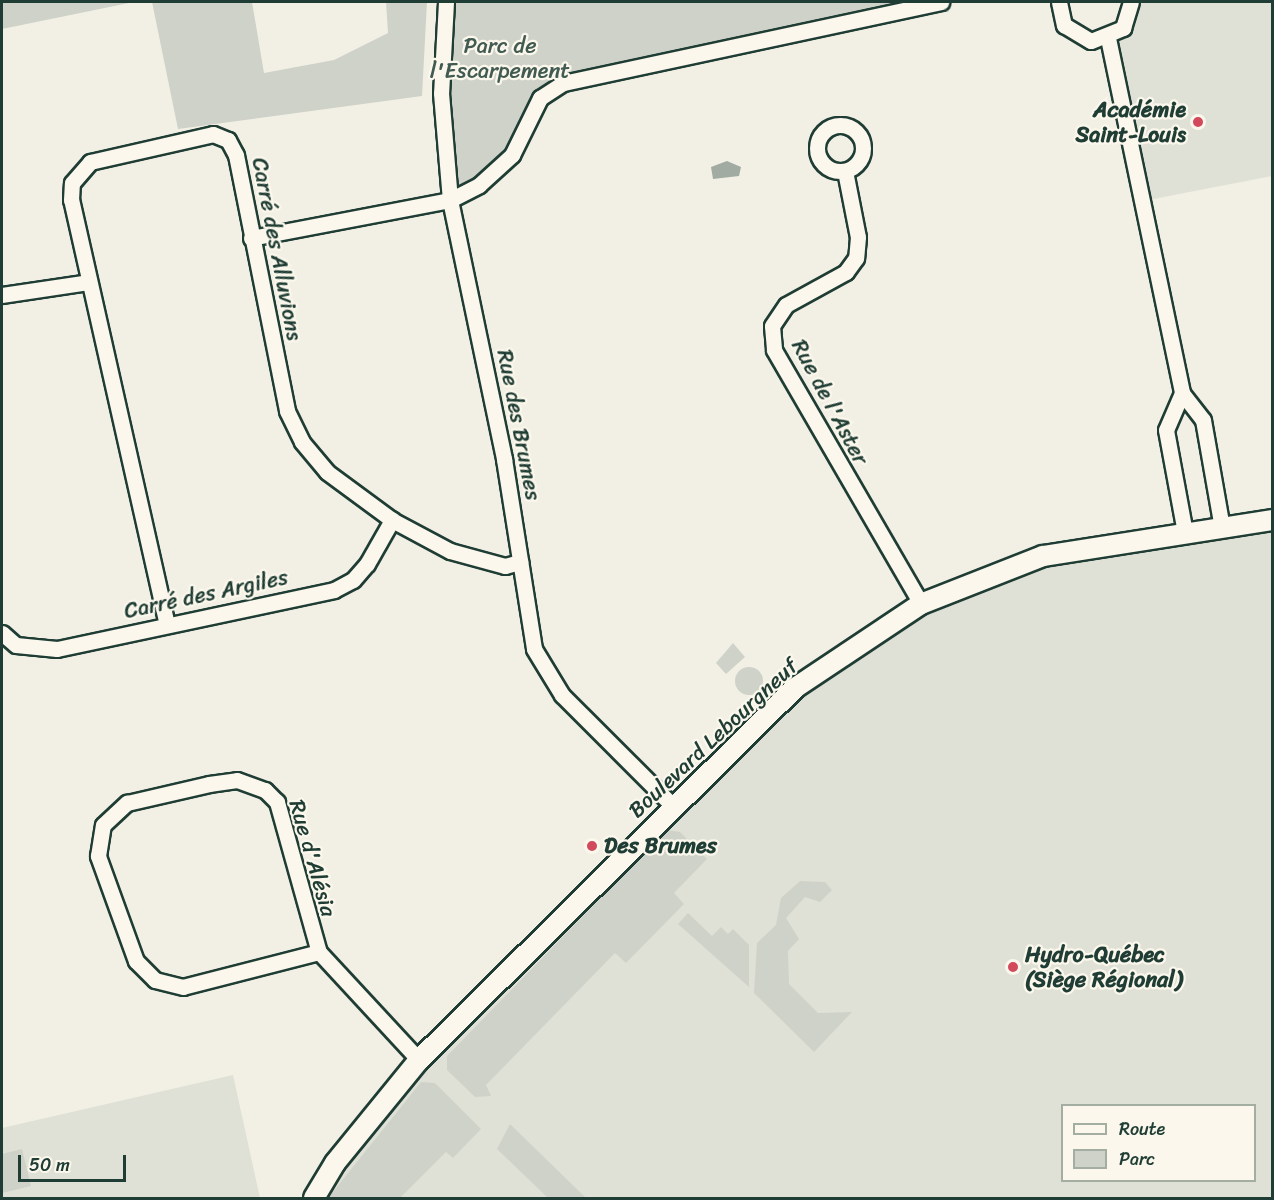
<!DOCTYPE html>
<html>
<head>
<meta charset="utf-8">
<style>
	body { margin:0 }
	#map { position:relative; width:1274px; height:1200px; overflow:hidden; background:#f2f0e5; font-family:Sriracha,sans-serif }
	div>[style] { position:absolute }
	[style*='--x'] { left:calc(var(--x)*1px); top:calc(var(--y)*1px); width:calc(var(--w)*1px); rotate:calc(var(--a)*1deg) }
	.built>* { inset:0; background:#e0e1d6 }
	.green>* { inset:0; background:#cfd2c8 }
	.round { border-radius:50% }
	.water>* { inset:0; background:#a2aba1 }
	.roads { filter:drop-shadow(2px 0 #1f3d34) drop-shadow(-2px 0 #1f3d34) drop-shadow(0 2px #1f3d34) drop-shadow(0 -2px #1f3d34) }
	.street>* { height:15px; margin:-7.5px; padding:0 7.5px; transform-origin:7.5px; border-radius:7.5px; background:#fbf7ec }
	.street>.ring { margin:-7.5px; padding:0; box-sizing:content-box; background:none; border:15px solid #fbf7ec; border-radius:50% }
	.secondary>* { height:20px; margin:-10px; padding:0 10px; transform-origin:10px; border-radius:10px; background:#fbf7ec }
	.dots>* { width:16px; height:16px; translate:-50% -50%; box-sizing:border-box; border:3px solid #fbf7ec; border-radius:50% }
	span { translate:-50% -50%; white-space:nowrap; text-align:center; line-height:1.15; -webkit-text-stroke:4.5px #fbf7ec; paint-order:stroke }
	.park-label { font-size:22px; color:#425b52 }
	.poi-label { font-size:22px; color:#1f3d34; font-weight:700 }
	.right { translate:-100% -50%; text-align:right }
	.left { translate:0 -50%; text-align:left }
	.street-label { font-size:22px; color:#1f3d34 }
	.frame { position:absolute; inset:0; border:3px solid #1f3d34; pointer-events:none }
	.legend { position:absolute; left:1061px; top:1104px; width:195px; height:78px; box-sizing:border-box; background:#fbf7ec; border:2px solid #a3ada2; margin:0; padding:8px 10px; list-style:none; font-size:18px; color:#1f3d34 }
	.legend li { display:flex; align-items:center; gap:12px; height:30px }
	.legend b { width:30px; border:2px solid #a3ada2 }
	.scale { position:absolute; left:18px; top:1155px; width:108px; height:27px; box-sizing:border-box; border:3px solid #1f3d34; border-top:0; padding-left:8px; font-size:18px; line-height:21px; white-space:nowrap; color:#1f3d34; -webkit-text-stroke:4px #fbf7ec; paint-order:stroke }
</style>
</head>
<body>
<div id="map">
	<div class="built">
		<div style="clip-path:polygon(1131px 2px,1272px 2px,1272px 176px,1138px 202px,1108px 38px)"></div>
		<div style="clip-path:polygon(evenodd,1272px 520px,1272px 1198px,314px 1198px,370px 1117px,795px 688px,921px 604px,1043px 556px,1272px 520px,1062px 1106px,1254px 1106px,1254px 1180px,1062px 1180px,1062px 1106px)"></div>
		<div style="clip-path:polygon(233px 1075px,260px 1198px,2px 1198px,2px 1128px)"></div>
	</div>
	<div class="green">
		<div style="clip-path:polygon(2px 2px,134px 2px,2px 29px)"></div>
		<div style="clip-path:polygon(152px 2px,252px 2px,264px 73px,334px 60px,388px 33px,386px 2px,427px 2px,422px 96px,178px 129px)"></div>
		<div style="clip-path:polygon(446px 2px,941px 2px,622px 68px,540px 98px,512px 155px,450px 200px)"></div>
		<div style="clip-path:polygon(733px 643px,745px 657px,726px 674px,716px 663px)"></div>
		<div class="round" style="left:735px;top:667px;width:28px;height:28px"></div>
		<div style="clip-path:polygon(667px 830px,680px 832px,707px 859px,674px 893px,684px 904px,626px 963px,615px 953px,486px 1085px,491px 1096px,475px 1097px,447px 1070px,447px 1056px)"></div>
		<div style="clip-path:polygon(800px 881px,825px 882px,832px 890px,820px 902px,805px 897px,786px 918px,799px 939px,788px 951px,789px 984px,818px 1013px,852px 1012px,814px 1052px,754px 993px,757px 943px,776px 925px,781px 898px)"></div>
		<div style="clip-path:polygon(688px 913px,712px 936px,721px 927px,728px 934px,733px 929px,749px 945px,749px 987px,678px 924px)"></div>
		<div style="clip-path:polygon(421px 1082px,435px 1083px,481px 1129px,453px 1158px,446px 1152px,400px 1198px,328px 1198px)"></div>
		<div style="clip-path:polygon(510px 1124px,586px 1198px,548px 1198px,497px 1149px)"></div>
		<div style="clip-path:polygon(22px 1149px,31px 1186px,2px 1193px,2px 1154px)"></div>
	</div>
	<div class="water">
		<div style="clip-path:polygon(727px 161px,741px 167px,739px 176px,713px 179px,711px 167px)"></div>
	</div>
	<div class="roads">
		<div class="street">
			<div style="--x:446;--y:2;--w:91;--a:93.1"></div>
			<div style="--x:441;--y:93;--w:107;--a:85.2"></div>
			<div style="--x:450;--y:200;--w:265;--a:78.2"></div>
			<div style="--x:504;--y:459;--w:192;--a:81"></div>
			<div style="--x:534;--y:649;--w:54;--a:58.7"></div>
			<div style="--x:562;--y:695;--w:156;--a:45"></div>
			<div style="--x:1059;--y:2;--w:24;--a:78"></div>
			<div style="--x:1064;--y:25;--w:31;--a:31"></div>
			<div style="--x:1091;--y:41;--w:35;--a:-22"></div>
			<div style="--x:1123;--y:28;--w:27;--a:-73"></div>
			<div style="--x:1108;--y:38;--w:363;--a:78.2"></div>
			<div style="--x:1182;--y:393;--w:34;--a:52"></div>
			<div style="--x:1203;--y:420;--w:110;--a:80"></div>
			<div class="ring" style="left:817px;top:125px;width:31px;height:31px"></div>
			<div style="--x:845;--y:171;--w:67;--a:78.9"></div>
			<div style="--x:858;--y:237;--w:21;--a:95"></div>
			<div style="--x:856;--y:258;--w:17;--a:126"></div>
			<div style="--x:846;--y:272;--w:68;--a:151.2"></div>
			<div style="--x:786;--y:305;--w:25;--a:124"></div>
			<div style="--x:772;--y:326;--w:24;--a:85"></div>
			<div style="--x:774;--y:350;--w:293;--a:59.9"></div>
			<div style="--x:251;--y:238;--w:203;--a:-10.8"></div>
			<div style="--x:450;--y:200;--w:33;--a:-27"></div>
			<div style="--x:479;--y:185;--w:45;--a:-42.3"></div>
			<div style="--x:512;--y:155;--w:64;--a:-63.8"></div>
			<div style="--x:540;--y:98;--w:27;--a:-33"></div>
			<div style="--x:563;--y:83;--w:387;--a:-12.1"></div>
			<div style="--x:2;--y:295;--w:88;--a:-8.5"></div>
			<div style="--x:1182;--y:393;--w:40;--a:113.4"></div>
			<div style="--x:1166;--y:430;--w:105;--a:79.5"></div>
			<div style="--x:167;--y:625;--w:436;--a:-102.7"></div>
			<div style="--x:71;--y:200;--w:17;--a:-87"></div>
			<div style="--x:72;--y:183;--w:28;--a:-49"></div>
			<div style="--x:90;--y:162;--w:126;--a:-12.8"></div>
			<div style="--x:213;--y:134;--w:16;--a:22"></div>
			<div style="--x:228;--y:140;--w:17;--a:62"></div>
			<div style="--x:236;--y:155;--w:261;--a:78.7"></div>
			<div style="--x:287;--y:411;--w:34;--a:64"></div>
			<div style="--x:302;--y:442;--w:39;--a:50"></div>
			<div style="--x:327;--y:472;--w:81;--a:36.4"></div>
			<div style="--x:392;--y:520;--w:66;--a:28.1"></div>
			<div style="--x:450;--y:551;--w:57;--a:15.3"></div>
			<div style="--x:505;--y:566;--w:16;--a:-15"></div>
			<div style="--x:2;--y:633;--w:18;--a:41"></div>
			<div style="--x:16;--y:645;--w:41;--a:5.6"></div>
			<div style="--x:57;--y:649;--w:283;--a:-12"></div>
			<div style="--x:334;--y:590;--w:21;--a:-28"></div>
			<div style="--x:353;--y:580;--w:21;--a:-49"></div>
			<div style="--x:367;--y:564;--w:51;--a:-60.4"></div>
			<div style="--x:319;--y:952;--w:140;--a:165.6"></div>
			<div style="--x:183;--y:987;--w:29;--a:-166"></div>
			<div style="--x:155;--y:980;--w:27;--a:-135"></div>
			<div style="--x:136;--y:961;--w:112;--a:-109.9"></div>
			<div style="--x:98;--y:856;--w:31;--a:-81"></div>
			<div style="--x:103;--y:825;--w:33;--a:-43"></div>
			<div style="--x:127;--y:803;--w:84;--a:-13"></div>
			<div style="--x:209;--y:784;--w:28;--a:-8"></div>
			<div style="--x:237;--y:780;--w:30;--a:20"></div>
			<div style="--x:265;--y:790;--w:17;--a:45"></div>
			<div style="--x:277;--y:802;--w:156;--a:74.4"></div>
			<div style="--x:319;--y:952;--w:147;--a:47.2"></div>
		</div>
		<div class="secondary">
			<div style="--x:314;--y:1198;--w:41;--a:-59"></div>
			<div style="--x:335;--y:1163;--w:133;--a:-50.8"></div>
			<div style="--x:419;--y:1060;--w:529;--a:-44.69"></div>
			<div style="--x:795;--y:688;--w:151;--a:-33.7"></div>
			<div style="--x:921;--y:604;--w:131;--a:-21.5"></div>
			<div style="--x:1043;--y:556;--w:232;--a:-8.9"></div>
		</div>
	</div>
	<div class="dots">
		<div style="left:1198px;top:122px;background:#d1495b"></div>
		<div style="left:592px;top:846px;background:#d1495b"></div>
		<div style="left:1013px;top:967px;background:#d1495b"></div>
	</div>
	<div class="park-label">
		<span style="left:500px;top:58px">Parc de<br>l'Escarpement</span>
	</div>
	<div class="poi-label">
		<span class="right" style="left:1186px;top:122px">Académie<br>Saint-Louis</span>
		<span class="left" style="left:604px;top:846px">Des Brumes</span>
		<span class="left" style="left:1025px;top:967px">Hydro-Québec<br>(Siège Régional)</span>
	</div>
	<div class="street-label">
		<span style="left:277px;top:249px;rotate:79deg">Carré des Alluvions</span>
		<span style="left:830px;top:402px;rotate:62deg">Rue de l'Aster</span>
		<span style="left:519px;top:425px;rotate:79deg">Rue des Brumes</span>
		<span style="left:206px;top:594px;rotate:-12deg">Carré des Argiles</span>
		<span style="left:713px;top:738px;rotate:-43deg">Boulevard Lebourgneuf</span>
		<span style="left:313px;top:858px;rotate:74deg">Rue d'Alésia</span>
	</div>
	<div class="frame"></div>
	<ul class="legend">
	<li><b style="height:8px;background:#fbf7ec"></b>Route</li>
	<li><b style="height:16px;background:#cfd2c8"></b>Parc</li>
	</ul>
	<div class="scale">50 m</div>
</div>
</body>
</html>
